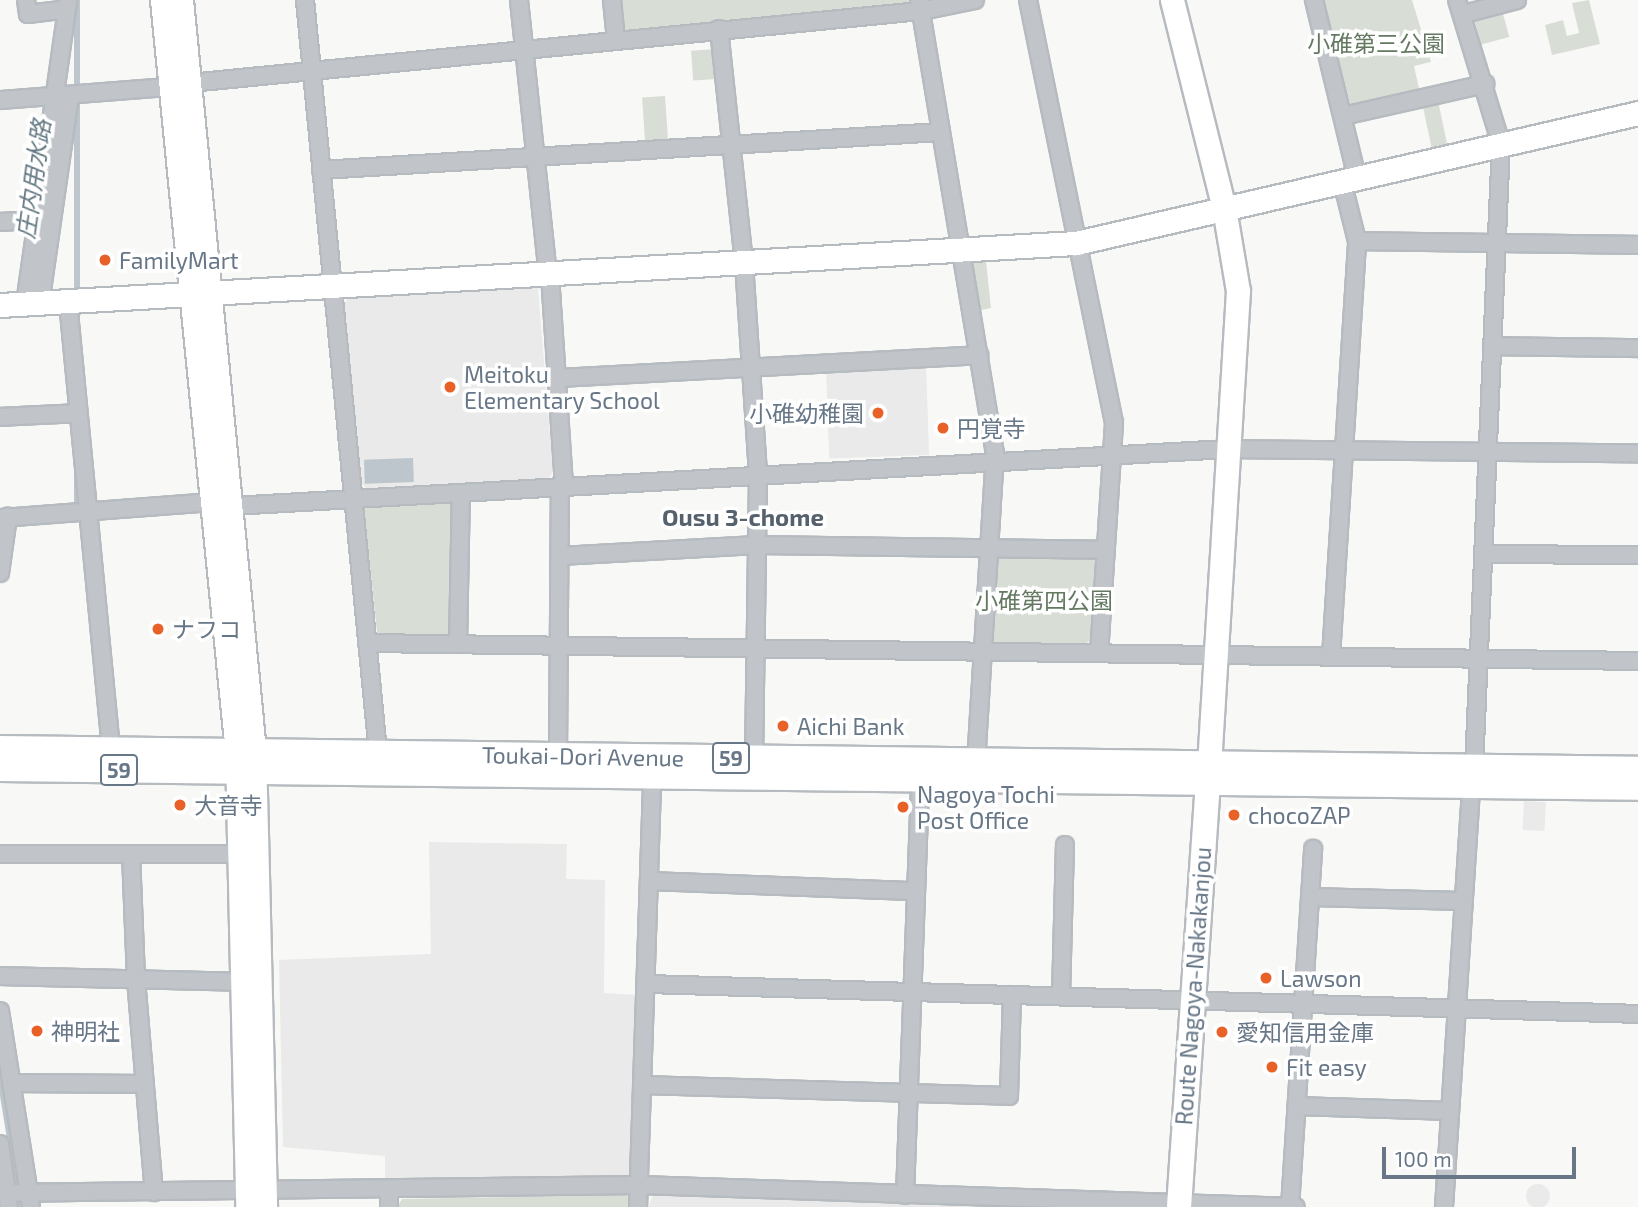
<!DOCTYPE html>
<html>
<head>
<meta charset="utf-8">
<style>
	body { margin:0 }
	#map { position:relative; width:1638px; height:1207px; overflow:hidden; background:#f8f9f6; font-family:"Exo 2","Noto Sans JP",sans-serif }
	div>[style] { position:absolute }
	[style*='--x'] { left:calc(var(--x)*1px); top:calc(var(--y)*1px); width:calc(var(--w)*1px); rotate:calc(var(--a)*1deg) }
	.built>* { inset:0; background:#e9eae9; transform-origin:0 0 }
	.round { border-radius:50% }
	.green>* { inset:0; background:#d8ded5; transform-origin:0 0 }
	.water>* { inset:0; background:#bcc6cc; transform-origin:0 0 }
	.roads { filter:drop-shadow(2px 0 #b6bbc0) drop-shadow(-2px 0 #b6bbc0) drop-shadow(0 2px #b6bbc0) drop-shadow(0 -2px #b6bbc0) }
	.street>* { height:16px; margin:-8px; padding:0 8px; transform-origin:8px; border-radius:8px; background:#c1c5ca }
	.secondary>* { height:23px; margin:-11.5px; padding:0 11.5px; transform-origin:11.5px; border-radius:11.5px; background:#fff }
	.primary>* { height:24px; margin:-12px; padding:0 12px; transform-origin:12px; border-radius:12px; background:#fff }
	.dots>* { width:19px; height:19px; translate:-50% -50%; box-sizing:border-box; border:4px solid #fff; border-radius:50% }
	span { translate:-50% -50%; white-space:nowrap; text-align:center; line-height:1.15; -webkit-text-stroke:7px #fff; paint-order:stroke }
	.shield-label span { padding:2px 5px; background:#fff; border:2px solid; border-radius:5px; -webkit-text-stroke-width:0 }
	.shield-label { font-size:21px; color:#677787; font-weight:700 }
	.park-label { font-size:23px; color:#657962 }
	.poi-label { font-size:23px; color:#677787 }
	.left { translate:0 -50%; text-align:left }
	.right { translate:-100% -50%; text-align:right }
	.street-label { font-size:23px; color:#677787 }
	.water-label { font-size:24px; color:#637883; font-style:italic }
	.neighbourhood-label { font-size:24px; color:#55616c; font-weight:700 }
	.scale { position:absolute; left:1382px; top:1147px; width:194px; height:32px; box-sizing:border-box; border:4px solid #677787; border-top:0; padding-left:9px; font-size:21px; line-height:24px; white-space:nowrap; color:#677787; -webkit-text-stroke:5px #fff; paint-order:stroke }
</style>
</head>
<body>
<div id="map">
	<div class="built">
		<div style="clip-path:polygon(538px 288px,553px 471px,549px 478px,367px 489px,362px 484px,344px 304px,348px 298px)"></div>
		<div style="left:926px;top:365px;width:90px;height:100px;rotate:88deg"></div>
		<div style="left:1524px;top:801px;width:22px;height:29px;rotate:3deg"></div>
		<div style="clip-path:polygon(429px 842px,567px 844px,566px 879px,605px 880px,604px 993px,640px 995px,633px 1170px,628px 1176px,385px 1180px,385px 1156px,283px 1147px,279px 960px,431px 954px)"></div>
		<div class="round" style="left:1526px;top:1184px;width:24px;height:24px"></div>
		<div style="clip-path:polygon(653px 1195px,1055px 1207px,648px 1207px)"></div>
	</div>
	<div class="green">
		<div style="clip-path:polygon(619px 0,909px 0,909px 1px,903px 8px,626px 33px,621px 29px)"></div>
		<div style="clip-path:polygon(1320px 0,1412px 0,1431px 62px,1414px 66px,1420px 93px,1346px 107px)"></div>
		<div style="clip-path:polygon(1589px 0,1600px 44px,1552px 55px,1545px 25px,1563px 20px,1567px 36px,1579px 33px,1572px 3px)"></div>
		<div style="left:1502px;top:10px;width:28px;height:29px;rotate:75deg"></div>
		<div style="left:715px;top:49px;width:30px;height:24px;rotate:86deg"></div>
		<div style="left:665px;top:96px;width:47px;height:23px;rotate:86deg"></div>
		<div style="left:1438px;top:101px;width:44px;height:16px;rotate:78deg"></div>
		<div style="clip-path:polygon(986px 261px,991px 308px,977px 311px,970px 269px,973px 262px)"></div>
		<div style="clip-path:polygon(450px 499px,455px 503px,453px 632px,448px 636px,381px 636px,377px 632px,364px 510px,370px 504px)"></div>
		<div style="clip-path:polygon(1001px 555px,1092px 557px,1097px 561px,1092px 639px,1085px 644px,995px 643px,991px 638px,996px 559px)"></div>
		<div style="clip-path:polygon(627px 1195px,632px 1207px,397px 1207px,402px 1199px)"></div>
	</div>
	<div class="water">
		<div style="left:74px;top:0;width:6px;height:510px"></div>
		<div style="left:413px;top:458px;width:24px;height:49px;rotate:88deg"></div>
		<div style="clip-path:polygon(0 1056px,23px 1207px,18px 1207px,0 1096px)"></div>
	</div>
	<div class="roads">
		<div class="street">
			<div style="--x:26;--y:0;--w:14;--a:82"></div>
			<div style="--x:28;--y:14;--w:39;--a:-7"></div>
			<div style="--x:305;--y:0;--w:757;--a:84.46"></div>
			<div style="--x:519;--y:0;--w:277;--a:84"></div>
			<div style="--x:612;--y:0;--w:40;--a:84.3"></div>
			<div style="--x:919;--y:0;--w:459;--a:80.5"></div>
			<div style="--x:995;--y:453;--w:310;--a:93.5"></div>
			<div style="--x:1028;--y:0;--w:432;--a:78.5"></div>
			<div style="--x:1114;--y:423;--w:230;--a:93.7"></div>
			<div style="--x:1314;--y:0;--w:183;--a:76.4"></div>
			<div style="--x:1457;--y:0;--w:151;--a:73"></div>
			<div style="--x:1501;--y:144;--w:624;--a:92.48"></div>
			<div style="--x:1464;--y:14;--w:55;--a:-14.8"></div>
			<div style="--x:719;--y:29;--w:235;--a:83.9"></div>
			<div style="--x:744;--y:263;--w:213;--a:86.2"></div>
			<div style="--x:758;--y:476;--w:291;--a:90.8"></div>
			<div style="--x:190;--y:83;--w:735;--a:-5.63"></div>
			<div style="--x:921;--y:11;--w:55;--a:-11.5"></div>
			<div style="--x:0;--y:100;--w:170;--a:-4.4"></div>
			<div style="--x:1343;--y:116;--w:146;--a:-12.7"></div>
			<div style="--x:321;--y:170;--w:621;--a:-3.51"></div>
			<div style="--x:0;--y:222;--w:36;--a:-3"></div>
			<div style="--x:1357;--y:241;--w:281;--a:0.8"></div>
			<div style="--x:550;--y:275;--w:212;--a:86.2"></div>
			<div style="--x:68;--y:302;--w:449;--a:84.5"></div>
			<div style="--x:25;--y:304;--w:307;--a:-81.9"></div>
			<div style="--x:40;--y:304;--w:210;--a:-81.8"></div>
			<div style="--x:1492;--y:346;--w:146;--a:0.8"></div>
			<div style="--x:558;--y:378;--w:422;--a:-3.1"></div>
			<div style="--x:0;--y:417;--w:78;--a:-2.9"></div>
			<div style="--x:232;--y:506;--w:998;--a:-3.28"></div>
			<div style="--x:1228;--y:449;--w:410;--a:0.6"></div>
			<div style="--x:0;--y:518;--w:212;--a:-4.3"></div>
			<div style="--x:1483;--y:554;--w:155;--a:0.4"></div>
			<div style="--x:560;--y:556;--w:197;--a:-3.2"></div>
			<div style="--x:757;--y:545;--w:349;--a:0.8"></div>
			<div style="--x:0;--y:573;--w:57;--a:-81.9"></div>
			<div style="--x:367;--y:643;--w:1271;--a:0.81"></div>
			<div style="--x:458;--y:644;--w:151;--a:-88.9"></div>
			<div style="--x:1331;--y:657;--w:417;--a:-86.4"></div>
			<div style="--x:1357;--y:241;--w:62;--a:-104"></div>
			<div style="--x:558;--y:756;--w:269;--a:-89.6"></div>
			<div style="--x:0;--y:854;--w:240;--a:0"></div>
			<div style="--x:131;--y:854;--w:125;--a:87.7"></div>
			<div style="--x:136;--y:979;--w:214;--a:85.2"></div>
			<div style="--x:651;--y:881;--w:264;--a:2.2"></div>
			<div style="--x:1310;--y:897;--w:153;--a:1.5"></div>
			<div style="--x:0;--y:976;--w:241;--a:1.4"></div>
			<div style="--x:647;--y:984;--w:991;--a:1.73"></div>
			<div style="--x:1061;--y:996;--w:151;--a:-88.5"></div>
			<div style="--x:0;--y:1011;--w:198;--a:81"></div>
			<div style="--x:11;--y:1083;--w:134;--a:0.4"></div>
			<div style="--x:642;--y:1085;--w:367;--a:1.7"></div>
			<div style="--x:1009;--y:1096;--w:101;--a:-88.3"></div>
			<div style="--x:1297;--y:1106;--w:153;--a:1.9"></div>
			<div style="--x:0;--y:1144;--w:64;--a:81.9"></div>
			<div style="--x:389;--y:1189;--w:18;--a:90"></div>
			<div style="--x:0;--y:1193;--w:640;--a:-0.72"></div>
			<div style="--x:640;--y:1185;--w:656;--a:1.92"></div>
			<div style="--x:905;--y:1195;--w:416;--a:-87.9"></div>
			<div style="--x:638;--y:1207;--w:431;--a:-88.1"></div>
			<div style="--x:1290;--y:1207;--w:359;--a:-86.3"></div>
			<div style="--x:1444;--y:1207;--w:423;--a:-86.3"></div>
		</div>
		<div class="secondary">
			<div style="--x:162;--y:0;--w:755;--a:84.3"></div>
			<div style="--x:237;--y:751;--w:456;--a:88.7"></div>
			<div style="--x:181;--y:0;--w:755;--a:84.45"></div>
			<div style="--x:254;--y:751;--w:456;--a:88.6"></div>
			<div style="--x:1172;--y:0;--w:214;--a:76"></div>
			<div style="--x:1224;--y:208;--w:84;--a:80.4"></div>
			<div style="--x:1238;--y:291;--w:475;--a:93.5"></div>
			<div style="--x:0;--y:305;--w:1078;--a:-3.3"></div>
			<div style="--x:1076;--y:243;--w:577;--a:-13.02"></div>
		</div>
		<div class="primary">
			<div style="--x:0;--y:748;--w:1638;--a:0.73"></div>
			<div style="--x:0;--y:769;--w:1638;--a:0.66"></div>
			<div style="--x:1179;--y:1207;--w:443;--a:-86.1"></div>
		</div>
	</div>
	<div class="dots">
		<div style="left:105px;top:260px;background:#e76128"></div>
		<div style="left:450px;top:387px;background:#e76128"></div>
		<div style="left:878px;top:413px;background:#e76128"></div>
		<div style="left:943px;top:428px;background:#e76128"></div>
		<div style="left:158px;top:629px;background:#e76128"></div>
		<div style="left:783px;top:726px;background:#e76128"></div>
		<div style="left:180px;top:805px;background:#e76128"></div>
		<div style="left:903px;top:807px;background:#e76128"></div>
		<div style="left:1234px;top:815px;background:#e76128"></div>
		<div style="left:1266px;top:978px;background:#e76128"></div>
		<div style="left:37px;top:1031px;background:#e76128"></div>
		<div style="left:1222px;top:1032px;background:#e76128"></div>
		<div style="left:1272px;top:1067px;background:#e76128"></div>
	</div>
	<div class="shield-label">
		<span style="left:731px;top:758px">59</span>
		<span style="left:119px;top:770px">59</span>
	</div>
	<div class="park-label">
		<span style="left:1376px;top:43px">小碓第三公園</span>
		<span style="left:1044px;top:600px">小碓第四公園</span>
	</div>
	<div class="poi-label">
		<span class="left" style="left:119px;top:260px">FamilyMart</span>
		<span class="left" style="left:464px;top:387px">Meitoku<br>Elementary School</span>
		<span class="right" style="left:864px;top:413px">小碓幼稚園</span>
		<span class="left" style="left:957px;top:428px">円覚寺</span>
		<span class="left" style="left:172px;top:629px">ナフコ</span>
		<span class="left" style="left:797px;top:726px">Aichi Bank</span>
		<span class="left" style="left:917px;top:807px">Nagoya Tochi<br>Post Office</span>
		<span class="left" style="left:194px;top:805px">大音寺</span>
		<span class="left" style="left:1248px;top:815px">chocoZAP</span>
		<span class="left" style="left:1280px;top:978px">Lawson</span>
		<span class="left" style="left:51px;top:1031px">神明社</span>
		<span class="left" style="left:1236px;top:1032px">愛知信用金庫</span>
		<span class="left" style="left:1286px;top:1067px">Fit easy</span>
	</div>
	<div class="street-label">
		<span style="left:583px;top:756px;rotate:1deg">Toukai-Dori Avenue</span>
		<span style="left:1193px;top:986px;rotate:-86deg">Route Nagoya-Nakakanjou</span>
	</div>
	<div class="water-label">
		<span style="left:33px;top:179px;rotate:-82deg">庄内用水路</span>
	</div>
	<div class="neighbourhood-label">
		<span style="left:743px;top:517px">Ousu 3-chome</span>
	</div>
	<div class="scale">100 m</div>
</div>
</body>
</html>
